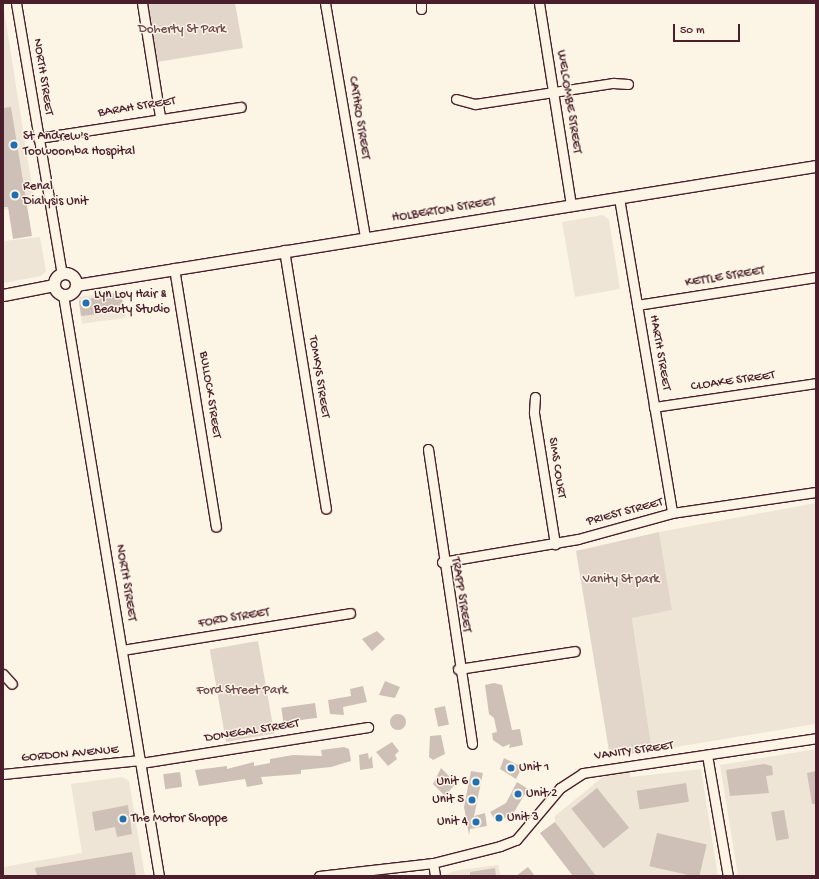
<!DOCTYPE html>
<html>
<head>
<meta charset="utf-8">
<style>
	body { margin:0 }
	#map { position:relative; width:819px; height:879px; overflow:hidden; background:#fcf5e5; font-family:"Gochi Hand",sans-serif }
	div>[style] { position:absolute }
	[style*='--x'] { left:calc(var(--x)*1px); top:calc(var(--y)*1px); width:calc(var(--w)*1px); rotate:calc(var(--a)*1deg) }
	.built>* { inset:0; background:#eee5d7; transform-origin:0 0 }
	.green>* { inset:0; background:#e2d5ca; transform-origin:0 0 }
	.building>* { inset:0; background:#cfc0b7; transform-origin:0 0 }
	.round { border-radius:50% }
	.roads { filter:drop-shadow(1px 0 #4a1f2b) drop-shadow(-1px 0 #4a1f2b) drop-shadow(0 1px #4a1f2b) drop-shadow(0 -1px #4a1f2b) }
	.minor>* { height:9px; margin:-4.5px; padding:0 4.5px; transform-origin:4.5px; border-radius:4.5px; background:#fcf5e5 }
	.major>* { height:11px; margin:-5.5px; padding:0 5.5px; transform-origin:5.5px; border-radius:5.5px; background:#fcf5e5 }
	.major>.ring { margin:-5.5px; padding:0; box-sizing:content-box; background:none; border:11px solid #fcf5e5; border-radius:50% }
	.dots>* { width:11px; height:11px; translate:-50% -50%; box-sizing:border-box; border:2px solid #fcf5e5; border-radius:50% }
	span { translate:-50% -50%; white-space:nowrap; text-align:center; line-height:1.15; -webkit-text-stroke:3px #fcf5e5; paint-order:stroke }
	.park-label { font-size:13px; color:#704c53 }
	.street-label { font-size:13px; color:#4a1f2b }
	.poi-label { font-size:13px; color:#4a1f2b }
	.left { translate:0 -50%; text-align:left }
	.right { translate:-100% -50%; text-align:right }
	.frame { position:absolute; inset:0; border:4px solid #4a1f2b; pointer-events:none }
	.scale { position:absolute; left:673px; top:24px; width:67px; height:18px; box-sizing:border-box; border:2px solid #4a1f2b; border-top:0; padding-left:5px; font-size:12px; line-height:14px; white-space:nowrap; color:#4a1f2b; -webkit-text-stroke:3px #fcf5e5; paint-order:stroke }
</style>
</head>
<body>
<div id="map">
	<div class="built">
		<div style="clip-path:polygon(3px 4px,35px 205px,3px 210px)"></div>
		<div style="clip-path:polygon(603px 215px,609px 220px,620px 289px,575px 297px,562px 222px)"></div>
		<div style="clip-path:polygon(40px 237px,46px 271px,41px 276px,3px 283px,3px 241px)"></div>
		<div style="left:122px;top:291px;width:27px;height:44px;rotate:82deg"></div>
		<div style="clip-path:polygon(816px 503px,816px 724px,652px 751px,632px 617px,672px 610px,659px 532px)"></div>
		<div style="clip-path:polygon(816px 749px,816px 876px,738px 876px,720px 765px)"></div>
		<div style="clip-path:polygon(701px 769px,718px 876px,573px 876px,540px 833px,555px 822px,555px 816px,604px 776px,629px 770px,631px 777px)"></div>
		<div style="clip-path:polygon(122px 777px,129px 781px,145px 876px,3px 876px,3px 867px,82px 853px,71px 784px)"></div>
		<div style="clip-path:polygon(498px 865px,501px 876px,444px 876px,453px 871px)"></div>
	</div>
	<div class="green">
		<div style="clip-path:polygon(148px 3px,235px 3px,243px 48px,157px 62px)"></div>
		<div style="clip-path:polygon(659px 532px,672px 610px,632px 618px,652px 751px,610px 757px,576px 551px)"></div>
		<div style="left:258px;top:641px;width:94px;height:49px;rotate:80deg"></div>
	</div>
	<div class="building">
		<div style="clip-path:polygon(11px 107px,32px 236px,13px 239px,8px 207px,3px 207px,3px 108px)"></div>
		<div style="clip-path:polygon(121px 292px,123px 305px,100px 308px,100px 314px,81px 316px,79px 301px)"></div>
		<div style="clip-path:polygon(377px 631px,385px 639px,372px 651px,362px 639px)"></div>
		<div style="clip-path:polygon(385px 681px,400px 687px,395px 698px,379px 695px)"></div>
		<div style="clip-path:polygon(494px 683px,502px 685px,512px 730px,520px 729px,523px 745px,509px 748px,510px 744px,503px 747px,493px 740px,492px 733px,497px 732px,494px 718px,489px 714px,485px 685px)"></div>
		<div style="clip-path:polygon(363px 686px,367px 702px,343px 707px,344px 715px,330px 714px,328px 700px,351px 696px,350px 689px)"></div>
		<div style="left:315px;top:703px;width:15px;height:34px;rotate:82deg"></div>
		<div style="left:445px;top:706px;width:19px;height:11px;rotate:78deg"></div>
		<div class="round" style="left:390px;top:714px;width:16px;height:16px"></div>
		<div style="clip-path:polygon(441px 735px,445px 754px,433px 760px,429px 757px,430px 736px)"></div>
		<div style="clip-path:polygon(392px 742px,399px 751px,395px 755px,397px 759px,388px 766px,376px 752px)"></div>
		<div style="clip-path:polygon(344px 747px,349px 749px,351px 761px,331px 767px,301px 770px,301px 774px,261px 777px,263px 784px,247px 787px,245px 779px,199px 786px,195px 770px,227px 766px,227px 769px,254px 762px,254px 766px,270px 763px,270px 759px,293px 755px,322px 756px,321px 750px)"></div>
		<div style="clip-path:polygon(368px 753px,369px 759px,372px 756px,373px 768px,360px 770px,359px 755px)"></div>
		<div style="clip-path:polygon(504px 758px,522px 767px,516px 779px,500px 769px)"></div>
		<div style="clip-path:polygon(764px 764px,772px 766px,773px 775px,766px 776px,769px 793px,730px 796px,726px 770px)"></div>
		<div style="clip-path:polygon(441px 768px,456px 783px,445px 796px,433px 784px)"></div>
		<div style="clip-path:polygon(471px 771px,483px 773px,474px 816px,485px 813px,487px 826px,470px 829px,469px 835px,464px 807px)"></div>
		<div style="clip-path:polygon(816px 771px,816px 804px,812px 804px,807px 773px)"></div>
		<div style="left:180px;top:772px;width:15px;height:17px;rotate:82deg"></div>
		<div style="clip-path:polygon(517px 782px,528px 789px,514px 812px,497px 823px,490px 812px,506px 803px)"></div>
		<div style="left:686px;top:783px;width:19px;height:50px;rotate:81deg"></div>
		<div style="left:597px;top:788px;width:51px;height:33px;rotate:51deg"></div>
		<div style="clip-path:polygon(128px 805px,132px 834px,117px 837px,115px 827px,95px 831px,92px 812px)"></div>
		<div style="left:784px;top:810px;width:29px;height:13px;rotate:80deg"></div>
		<div style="clip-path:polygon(555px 822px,596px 876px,573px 876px,540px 833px)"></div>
		<div style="left:657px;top:833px;width:51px;height:34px;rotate:13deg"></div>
		<div style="clip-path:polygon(132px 852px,136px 876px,37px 876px,35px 868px)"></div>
		<div style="clip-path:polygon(528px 867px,535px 876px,516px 876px)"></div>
		<div style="clip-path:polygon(495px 868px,496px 876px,470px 876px,470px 872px)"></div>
	</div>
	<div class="roads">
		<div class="minor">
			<div style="--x:16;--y:3;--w:275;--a:80.4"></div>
			<div style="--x:142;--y:3;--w:115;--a:81"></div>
			<div style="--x:325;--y:3;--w:238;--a:80.3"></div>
			<div style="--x:539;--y:3;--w:205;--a:81"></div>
			<div style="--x:421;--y:9;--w:6;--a:-90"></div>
			<div style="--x:456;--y:99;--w:20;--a:15"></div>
			<div style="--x:475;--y:104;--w:140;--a:-8.7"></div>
			<div style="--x:613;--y:83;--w:15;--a:4"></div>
			<div style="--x:38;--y:138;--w:205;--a:-8.7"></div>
			<div style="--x:619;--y:198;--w:319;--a:80.4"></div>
			<div style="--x:284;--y:250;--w:262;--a:80.8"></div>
			<div style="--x:174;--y:268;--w:262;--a:80.8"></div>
			<div style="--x:63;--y:295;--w:589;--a:80.62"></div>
			<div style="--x:637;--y:305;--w:181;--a:-8.9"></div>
			<div style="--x:535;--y:397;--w:16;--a:94"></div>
			<div style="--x:534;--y:413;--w:133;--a:80.9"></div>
			<div style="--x:654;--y:407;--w:164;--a:-8.4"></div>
			<div style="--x:428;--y:449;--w:298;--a:81.5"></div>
			<div style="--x:442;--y:562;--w:138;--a:-9.6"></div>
			<div style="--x:578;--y:539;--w:98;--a:-15.5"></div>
			<div style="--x:672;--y:513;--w:146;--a:-8.3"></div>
			<div style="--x:122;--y:650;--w:231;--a:-9.2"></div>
			<div style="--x:458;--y:669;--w:118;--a:-8.7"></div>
			<div style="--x:3;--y:674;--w:13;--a:48"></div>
			<div style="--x:707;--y:755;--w:123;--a:80.2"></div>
			<div style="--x:141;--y:763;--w:230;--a:-9"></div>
			<div style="--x:3;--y:774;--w:138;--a:-5.8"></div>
			<div style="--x:433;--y:863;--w:13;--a:81"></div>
			<div style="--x:319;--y:876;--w:115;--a:-6.5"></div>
			<div style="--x:433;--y:863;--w:69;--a:-14.2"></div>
			<div style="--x:500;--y:846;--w:17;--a:-21"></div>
			<div style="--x:516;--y:840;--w:68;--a:-49.8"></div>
			<div style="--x:560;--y:788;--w:27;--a:-33"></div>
			<div style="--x:583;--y:773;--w:236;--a:-8.5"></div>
		</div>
		<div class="major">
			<div class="ring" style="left:54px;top:273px;width:11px;height:11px"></div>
			<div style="--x:76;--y:285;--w:750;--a:-9.14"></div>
			<div style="--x:3;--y:295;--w:52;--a:-11.1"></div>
		</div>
	</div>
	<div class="dots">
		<div style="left:14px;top:145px;background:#1f6fb2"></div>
		<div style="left:15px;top:195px;background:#1f6fb2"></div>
		<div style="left:86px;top:303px;background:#1f6fb2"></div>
		<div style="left:511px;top:768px;background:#1f6fb2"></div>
		<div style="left:476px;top:782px;background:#1f6fb2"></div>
		<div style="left:518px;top:794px;background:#1f6fb2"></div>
		<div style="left:472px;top:800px;background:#1f6fb2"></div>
		<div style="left:499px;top:818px;background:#1f6fb2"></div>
		<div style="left:123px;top:819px;background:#1f6fb2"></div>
		<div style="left:476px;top:822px;background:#1f6fb2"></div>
	</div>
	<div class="park-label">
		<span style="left:182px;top:30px">Doherty St Park</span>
		<span style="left:621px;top:580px">Vanity St park</span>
		<span style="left:242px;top:691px">Ford Street Park</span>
	</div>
	<div class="street-label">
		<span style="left:42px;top:77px;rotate:81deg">NORTH STREET</span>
		<span style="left:568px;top:102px;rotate:81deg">WELCOMBE STREET</span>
		<span style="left:137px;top:108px;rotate:-9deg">BARAH STREET</span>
		<span style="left:358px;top:118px;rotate:81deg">CATHRO STREET</span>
		<span style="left:444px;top:211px;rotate:-9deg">HOLBERTON STREET</span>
		<span style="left:725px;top:278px;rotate:-9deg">KETTLE STREET</span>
		<span style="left:659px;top:353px;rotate:80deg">HARTH STREET</span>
		<span style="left:318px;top:377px;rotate:81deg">TOMKYS STREET</span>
		<span style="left:733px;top:382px;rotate:-8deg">CLOAKE STREET</span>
		<span style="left:209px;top:395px;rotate:81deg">BULLOCK STREET</span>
		<span style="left:556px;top:468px;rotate:81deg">SIMS COURT</span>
		<span style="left:625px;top:513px;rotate:-15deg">PRIEST STREET</span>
		<span style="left:125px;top:583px;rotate:81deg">NORTH STREET</span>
		<span style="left:460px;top:595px;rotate:81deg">TRAPP STREET</span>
		<span style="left:234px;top:619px;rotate:-9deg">FORD STREET</span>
		<span style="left:252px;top:732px;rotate:-9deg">DONEGAL STREET</span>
		<span style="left:634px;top:752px;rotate:-8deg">VANITY STREET</span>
		<span style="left:70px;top:755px;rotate:-5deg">GORDON AVENUE</span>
	</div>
	<div class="poi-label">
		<span class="left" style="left:23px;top:145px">St Andrew's<br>Toowoomba Hospital</span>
		<span class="left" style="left:23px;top:195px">Renal<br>Dialysis Unit</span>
		<span class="left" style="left:94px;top:303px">Lyn Loy Hair &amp;<br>Beauty Studio</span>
		<span class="left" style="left:519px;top:768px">Unit 1</span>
		<span class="right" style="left:468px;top:782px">Unit 6</span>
		<span class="left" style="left:526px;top:794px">Unit 2</span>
		<span class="right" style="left:464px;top:800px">Unit 5</span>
		<span class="left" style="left:507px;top:818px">Unit 3</span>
		<span class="left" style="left:131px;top:819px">The Motor Shoppe</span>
		<span class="right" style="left:468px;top:822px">Unit 4</span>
	</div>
	<div class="frame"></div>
	<div class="scale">50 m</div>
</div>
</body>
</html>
